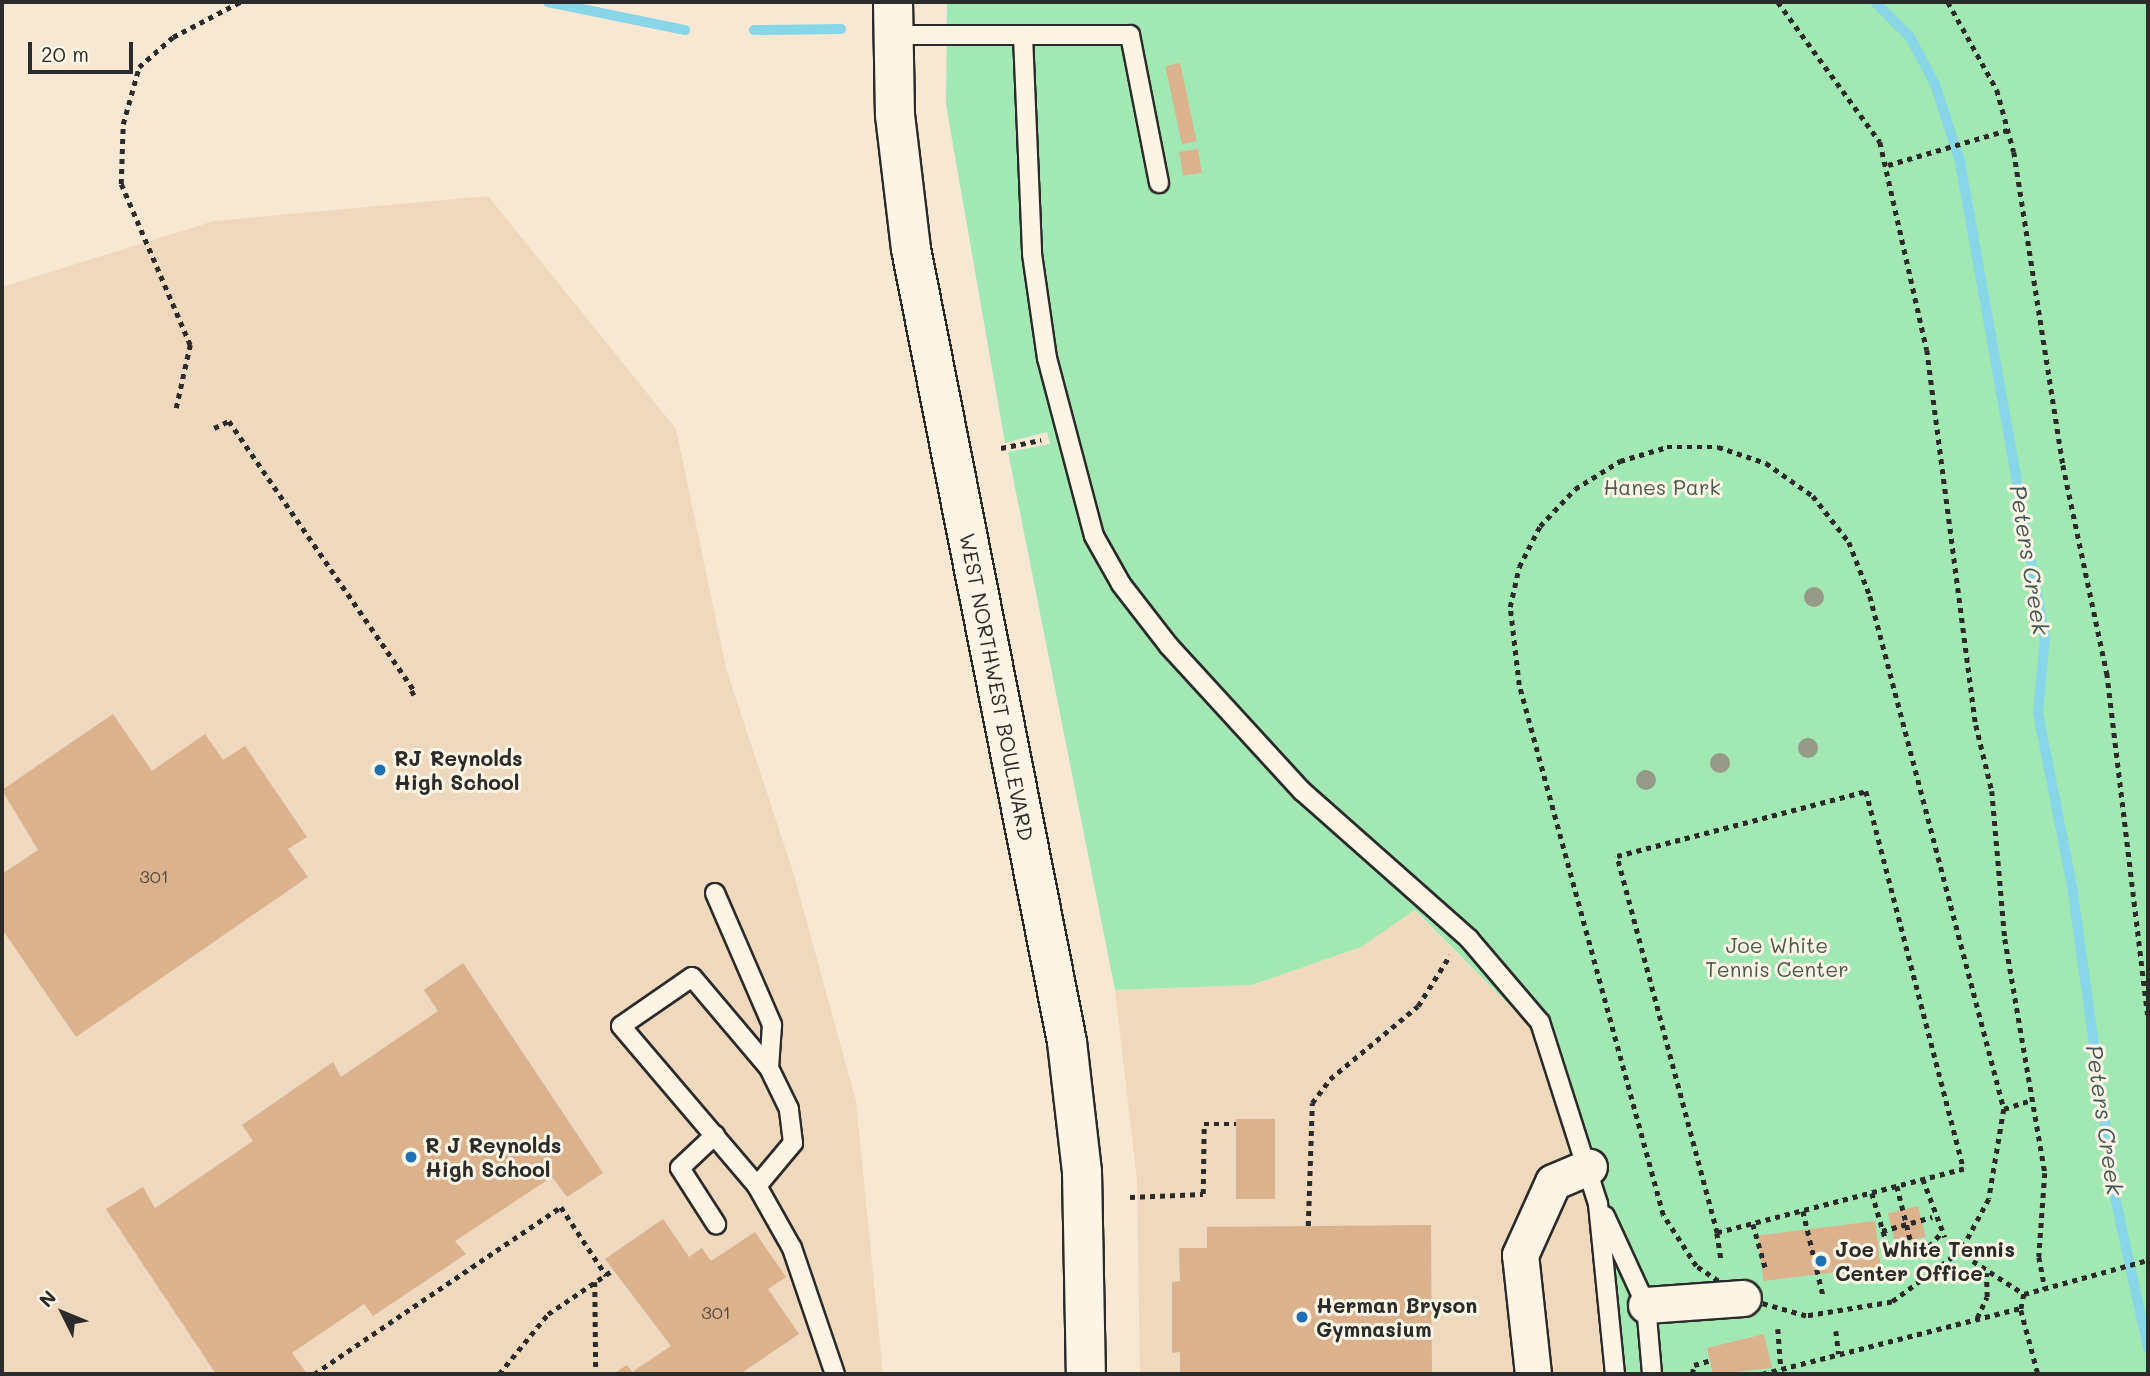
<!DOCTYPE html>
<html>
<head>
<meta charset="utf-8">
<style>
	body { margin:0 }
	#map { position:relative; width:2150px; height:1376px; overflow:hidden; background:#f6e8d3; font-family:Mali,sans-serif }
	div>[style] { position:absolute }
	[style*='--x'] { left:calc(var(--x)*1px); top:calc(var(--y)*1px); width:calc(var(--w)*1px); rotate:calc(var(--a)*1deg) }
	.built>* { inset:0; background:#eed8be }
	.green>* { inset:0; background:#a2e8b4 }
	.stream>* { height:10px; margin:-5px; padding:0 5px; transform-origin:5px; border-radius:5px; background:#88d6e7 }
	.building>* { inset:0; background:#dcb28c; transform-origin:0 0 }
	.path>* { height:4.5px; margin-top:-2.25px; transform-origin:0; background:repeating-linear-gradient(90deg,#2b2b2b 0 5px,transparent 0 10px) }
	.roads { filter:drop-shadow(2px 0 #2b2b2b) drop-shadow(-2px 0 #2b2b2b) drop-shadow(0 2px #2b2b2b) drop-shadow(0 -2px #2b2b2b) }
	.lane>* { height:18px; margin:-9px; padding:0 9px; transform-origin:9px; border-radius:9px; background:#fcf5e5 }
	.street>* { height:35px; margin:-17.5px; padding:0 17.5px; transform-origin:17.5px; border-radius:17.5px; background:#fcf5e5 }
	.secondary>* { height:38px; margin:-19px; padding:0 19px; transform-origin:19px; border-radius:19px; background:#fcf5e5 }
	.trees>* { width:20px; height:20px; margin:-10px; border-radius:50%; background:#979a89 }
	.dots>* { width:19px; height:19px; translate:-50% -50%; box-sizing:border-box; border:4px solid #fcf5e5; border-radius:50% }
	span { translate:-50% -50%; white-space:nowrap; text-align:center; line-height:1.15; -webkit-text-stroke:6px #fcf5e5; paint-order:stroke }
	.number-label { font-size:18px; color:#574d43 }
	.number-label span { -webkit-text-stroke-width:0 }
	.park-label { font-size:21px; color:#495a4d }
	.street-label { font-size:21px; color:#2b2b2b }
	.poi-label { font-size:21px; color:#2b2b2b; font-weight:700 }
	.left { translate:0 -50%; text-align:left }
	.water-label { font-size:23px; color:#42565a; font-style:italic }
	.frame { position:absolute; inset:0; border:4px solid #2b2b2b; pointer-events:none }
	.north { position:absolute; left:28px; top:1278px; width:70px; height:70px; -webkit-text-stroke:5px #fcf5e5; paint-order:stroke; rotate:313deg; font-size:19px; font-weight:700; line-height:28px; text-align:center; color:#2b2b2b }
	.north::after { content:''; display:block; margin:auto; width:24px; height:32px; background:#2b2b2b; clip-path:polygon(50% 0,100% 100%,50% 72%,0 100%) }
	.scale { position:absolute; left:28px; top:42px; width:105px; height:32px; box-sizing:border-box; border:4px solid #2b2b2b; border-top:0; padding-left:9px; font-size:21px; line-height:24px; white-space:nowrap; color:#2b2b2b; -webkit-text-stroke:5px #fcf5e5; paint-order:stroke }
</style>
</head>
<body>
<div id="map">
	<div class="built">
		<div style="clip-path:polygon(488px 196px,676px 429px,726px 668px,793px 872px,856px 1101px,883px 1374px,2px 1374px,2px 287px,214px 221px)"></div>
		<div style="clip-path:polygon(1414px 910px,1531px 1027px,1613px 1259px,1639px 1374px,1140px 1374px,1137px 1181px,1115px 990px,1252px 985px,1361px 947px)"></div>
	</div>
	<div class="green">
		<div style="clip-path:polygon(947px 2px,2148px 2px,2148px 1374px,1625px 1374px,1613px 1259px,1531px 1027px,1415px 910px,1361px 947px,1252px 985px,1115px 990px,1008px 452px,1050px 444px,1047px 432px,1005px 443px,946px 105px)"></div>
	</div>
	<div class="stream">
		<div style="--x:548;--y:2;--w:140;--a:11.6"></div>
		<div style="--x:1875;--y:2;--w:49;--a:45"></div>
		<div style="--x:1910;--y:37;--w:53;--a:62"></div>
		<div style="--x:1935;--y:84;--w:82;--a:72.2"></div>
		<div style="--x:1960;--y:162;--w:483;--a:79.9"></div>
		<div style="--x:2045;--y:637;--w:76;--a:95.3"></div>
		<div style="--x:2038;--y:713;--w:176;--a:78.9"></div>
		<div style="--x:2072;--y:886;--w:314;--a:82.1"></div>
		<div style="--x:2115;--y:1197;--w:155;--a:77.7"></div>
		<div style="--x:754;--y:30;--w:87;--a:-0.7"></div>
	</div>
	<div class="building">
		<div style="left:1180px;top:63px;width:80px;height:15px;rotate:78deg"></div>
		<div style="left:1198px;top:149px;width:24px;height:19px;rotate:81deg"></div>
		<div style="clip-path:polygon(113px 714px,152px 771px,205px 734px,223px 760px,245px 746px,307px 837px,288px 849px,308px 877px,76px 1037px,2px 929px,2px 874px,38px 850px,2px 790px)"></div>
		<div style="clip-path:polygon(463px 963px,603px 1173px,567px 1197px,552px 1177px,455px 1241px,466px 1254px,373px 1316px,364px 1304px,292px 1353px,307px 1374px,216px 1374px,106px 1209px,143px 1187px,155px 1208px,253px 1141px,242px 1125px,333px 1062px,341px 1077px,438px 1011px,424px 990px)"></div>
		<div style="left:1236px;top:1119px;width:39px;height:80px"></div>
		<div style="left:1918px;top:1206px;width:32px;height:31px;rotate:76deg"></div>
		<div style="clip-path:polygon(663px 1219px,689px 1257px,702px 1248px,711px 1261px,755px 1232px,786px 1277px,768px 1289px,799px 1334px,740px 1374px,613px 1374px,627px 1365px,632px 1372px,671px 1346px,605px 1259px)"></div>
		<div style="left:1875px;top:1221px;width:46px;height:118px;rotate:83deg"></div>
		<div style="clip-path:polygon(1431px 1225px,1432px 1374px,1180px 1374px,1180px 1352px,1172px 1353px,1172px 1282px,1180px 1281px,1179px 1248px,1207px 1248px,1207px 1227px)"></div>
		<div style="clip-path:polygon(1764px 1334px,1772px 1368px,1713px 1374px,1707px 1348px)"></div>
	</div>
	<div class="path">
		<div style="--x:1778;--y:2;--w:173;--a:53.9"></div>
		<div style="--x:1880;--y:142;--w:213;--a:77.3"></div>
		<div style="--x:1927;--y:350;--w:378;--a:82.6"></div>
		<div style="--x:1976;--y:725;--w:68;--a:76.4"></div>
		<div style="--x:1992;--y:791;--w:149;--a:85"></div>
		<div style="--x:2005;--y:939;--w:237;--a:80.3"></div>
		<div style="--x:2045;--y:1173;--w:84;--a:94.1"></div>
		<div style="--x:2039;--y:1257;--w:33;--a:79"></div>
		<div style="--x:1948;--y:2;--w:101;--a:60.9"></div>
		<div style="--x:1997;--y:90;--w:64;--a:74.7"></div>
		<div style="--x:2014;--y:152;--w:317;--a:81.1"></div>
		<div style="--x:2063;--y:465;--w:213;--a:78.1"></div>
		<div style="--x:2107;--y:673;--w:344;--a:83.2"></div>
		<div style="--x:1888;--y:165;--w:125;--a:-16.3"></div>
		<div style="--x:176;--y:408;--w:65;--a:-77.5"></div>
		<div style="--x:190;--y:345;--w:175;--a:-113.2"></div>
		<div style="--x:121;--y:184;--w:60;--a:-88.1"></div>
		<div style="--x:123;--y:124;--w:59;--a:-74.3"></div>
		<div style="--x:139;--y:67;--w:45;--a:-41.4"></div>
		<div style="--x:173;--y:37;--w:76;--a:-27.6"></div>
		<div style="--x:214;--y:428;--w:17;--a:-25"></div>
		<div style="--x:229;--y:421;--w:329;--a:55.5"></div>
		<div style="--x:415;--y:692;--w:8;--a:150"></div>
		<div style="--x:1667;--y:447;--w:51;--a:0"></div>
		<div style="--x:1718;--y:447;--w:51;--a:18.4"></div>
		<div style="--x:1766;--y:463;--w:57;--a:35.1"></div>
		<div style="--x:1813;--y:496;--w:58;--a:52"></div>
		<div style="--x:1849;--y:542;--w:58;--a:68.7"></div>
		<div style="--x:1870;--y:596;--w:530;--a:75.36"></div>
		<div style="--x:2004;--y:1109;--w:91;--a:99.5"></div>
		<div style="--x:1989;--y:1199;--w:59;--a:118.3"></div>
		<div style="--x:1961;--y:1251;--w:86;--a:143.5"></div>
		<div style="--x:1892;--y:1302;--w:87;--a:170.8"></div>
		<div style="--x:1806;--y:1316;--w:66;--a:-164.1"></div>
		<div style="--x:1743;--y:1298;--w:57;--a:-145.8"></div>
		<div style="--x:1696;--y:1266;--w:61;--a:-122.9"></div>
		<div style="--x:1663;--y:1215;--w:549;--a:-105.2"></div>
		<div style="--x:1519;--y:685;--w:79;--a:-96.6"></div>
		<div style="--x:1510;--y:607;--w:41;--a:-77.3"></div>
		<div style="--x:1519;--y:567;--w:46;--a:-62.9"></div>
		<div style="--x:1540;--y:526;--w:51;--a:-46.6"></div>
		<div style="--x:1575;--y:489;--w:53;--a:-31.9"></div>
		<div style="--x:1620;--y:461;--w:49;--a:-16.6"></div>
		<div style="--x:1001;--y:448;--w:41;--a:-11.3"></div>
		<div style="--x:2004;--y:1109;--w:26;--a:-18"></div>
		<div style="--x:1923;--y:1179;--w:62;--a:69.2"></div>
		<div style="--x:1897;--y:1186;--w:66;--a:76"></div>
		<div style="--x:1872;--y:1193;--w:60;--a:73.7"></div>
		<div style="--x:1889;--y:1251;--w:40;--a:-7.1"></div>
		<div style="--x:1929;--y:1246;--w:18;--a:-47"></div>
		<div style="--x:1130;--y:1197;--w:73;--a:-2.4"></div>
		<div style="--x:1203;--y:1194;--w:70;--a:-89.2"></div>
		<div style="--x:1204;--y:1124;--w:32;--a:0"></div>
		<div style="--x:1803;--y:1211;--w:86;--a:76.6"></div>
		<div style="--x:1753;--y:1224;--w:48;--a:74.2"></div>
		<div style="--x:1308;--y:1226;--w:123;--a:-88.1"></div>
		<div style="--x:1312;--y:1103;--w:30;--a:-53"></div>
		<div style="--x:1330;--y:1079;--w:114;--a:-39.7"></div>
		<div style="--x:1418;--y:1006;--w:60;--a:-57.9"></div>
		<div style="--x:1882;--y:1231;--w:52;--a:-15.6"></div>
		<div style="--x:1717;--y:1233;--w:390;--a:-104.9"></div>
		<div style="--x:1617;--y:856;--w:257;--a:-14.6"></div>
		<div style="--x:1866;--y:791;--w:390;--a:75.5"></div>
		<div style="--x:1964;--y:1169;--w:255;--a:165.5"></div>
		<div style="--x:1717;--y:1233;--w:26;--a:81"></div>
		<div style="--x:1973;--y:1261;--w:61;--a:32.9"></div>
		<div style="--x:2024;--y:1294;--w:129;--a:-15.3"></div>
		<div style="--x:595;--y:1282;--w:92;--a:89.4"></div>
		<div style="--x:2024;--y:1294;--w:16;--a:101"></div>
		<div style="--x:2021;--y:1310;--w:66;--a:75.1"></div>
		<div style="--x:1977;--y:1318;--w:23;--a:-65"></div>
		<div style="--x:1987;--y:1297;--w:24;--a:-92"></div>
		<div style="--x:1778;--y:1329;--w:40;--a:85.7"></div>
		<div style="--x:1836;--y:1331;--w:23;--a:83"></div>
		<div style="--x:314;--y:1374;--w:298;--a:-34.1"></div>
		<div style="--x:561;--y:1207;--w:82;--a:56.5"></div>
		<div style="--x:499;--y:1374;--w:77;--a:-50.8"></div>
		<div style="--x:548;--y:1314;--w:78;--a:-34.1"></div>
		<div style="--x:1692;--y:1374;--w:9;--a:-77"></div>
		<div style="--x:1694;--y:1365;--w:15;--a:-16"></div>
		<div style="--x:1762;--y:1374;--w:267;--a:-14.3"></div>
	</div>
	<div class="roads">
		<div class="lane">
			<div style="--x:893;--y:35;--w:237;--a:0"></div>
			<div style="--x:1130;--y:35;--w:151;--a:78.9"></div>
			<div style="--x:1023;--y:36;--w:218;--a:87.6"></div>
			<div style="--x:1032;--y:254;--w:105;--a:81.8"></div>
			<div style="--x:1047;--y:358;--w:184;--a:75.2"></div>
			<div style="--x:1094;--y:536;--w:55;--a:60.6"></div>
			<div style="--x:1121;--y:584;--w:78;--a:52.3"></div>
			<div style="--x:1169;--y:646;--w:197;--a:47.5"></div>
			<div style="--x:1302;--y:791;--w:223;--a:41.5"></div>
			<div style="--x:1469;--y:939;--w:109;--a:49.5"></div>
			<div style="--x:1540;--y:1022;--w:191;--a:72.3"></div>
			<div style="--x:1598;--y:1204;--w:171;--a:84.3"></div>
			<div style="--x:715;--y:893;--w:144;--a:66.6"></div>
			<div style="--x:772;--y:1025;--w:43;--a:94"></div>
			<div style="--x:715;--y:1135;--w:48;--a:136.7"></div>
			<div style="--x:680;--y:1168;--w:67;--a:57.3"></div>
			<div style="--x:757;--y:1186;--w:56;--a:-50.1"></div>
			<div style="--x:793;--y:1143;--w:34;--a:-97"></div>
			<div style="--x:789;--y:1109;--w:46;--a:-116"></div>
			<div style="--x:769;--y:1068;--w:119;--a:-130.2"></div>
			<div style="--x:692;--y:977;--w:86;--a:145.4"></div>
			<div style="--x:621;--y:1026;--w:210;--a:49.6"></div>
			<div style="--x:757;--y:1186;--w:71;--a:60.6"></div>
			<div style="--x:792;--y:1248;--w:133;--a:71.2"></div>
			<div style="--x:1605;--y:1216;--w:98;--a:65.3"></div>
			<div style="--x:1646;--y:1305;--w:69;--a:85"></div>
		</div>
		<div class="street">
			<div style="--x:1646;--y:1305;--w:97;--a:-4.1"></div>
			<div style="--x:1533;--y:1374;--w:120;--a:-96.2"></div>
			<div style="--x:1520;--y:1255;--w:80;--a:-65.7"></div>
			<div style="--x:1553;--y:1182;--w:39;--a:-23"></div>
		</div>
		<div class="secondary">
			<div style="--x:893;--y:2;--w:113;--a:89"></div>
			<div style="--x:895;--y:115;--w:135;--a:83.2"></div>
			<div style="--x:911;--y:249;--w:808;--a:78.87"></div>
			<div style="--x:1067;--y:1042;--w:131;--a:83.4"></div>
			<div style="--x:1082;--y:1172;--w:202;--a:88.9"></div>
		</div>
	</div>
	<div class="trees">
		<div style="left:1814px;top:597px"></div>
		<div style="left:1808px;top:748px"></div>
		<div style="left:1720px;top:763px"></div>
		<div style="left:1646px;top:780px"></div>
	</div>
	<div class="dots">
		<div style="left:380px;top:770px;background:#1f6fb2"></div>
		<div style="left:411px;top:1157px;background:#1f6fb2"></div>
		<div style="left:1821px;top:1261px;background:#1f6fb2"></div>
		<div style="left:1302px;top:1317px;background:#1f6fb2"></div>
	</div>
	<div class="number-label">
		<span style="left:154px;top:876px">301</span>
		<span style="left:716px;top:1312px">301</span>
	</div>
	<div class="park-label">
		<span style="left:1662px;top:487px">Hanes Park</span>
		<span style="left:1777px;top:957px">Joe White<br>Tennis Center</span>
	</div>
	<div class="street-label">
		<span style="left:997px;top:687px;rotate:79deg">WEST NORTHWEST BOULEVARD</span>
	</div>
	<div class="poi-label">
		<span class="left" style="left:394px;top:770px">RJ Reynolds<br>High School</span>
		<span class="left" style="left:425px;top:1157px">R J Reynolds<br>High School</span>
		<span class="left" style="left:1835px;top:1261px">Joe White Tennis<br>Center Office</span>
		<span class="left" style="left:1316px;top:1317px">Herman Bryson<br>Gymnasium</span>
	</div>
	<div class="water-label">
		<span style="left:2030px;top:560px;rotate:81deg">Peters Creek</span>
		<span style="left:2105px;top:1120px;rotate:82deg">Peters Creek</span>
	</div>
	<div class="frame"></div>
	<div class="north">N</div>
	<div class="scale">20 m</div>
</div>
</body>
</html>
